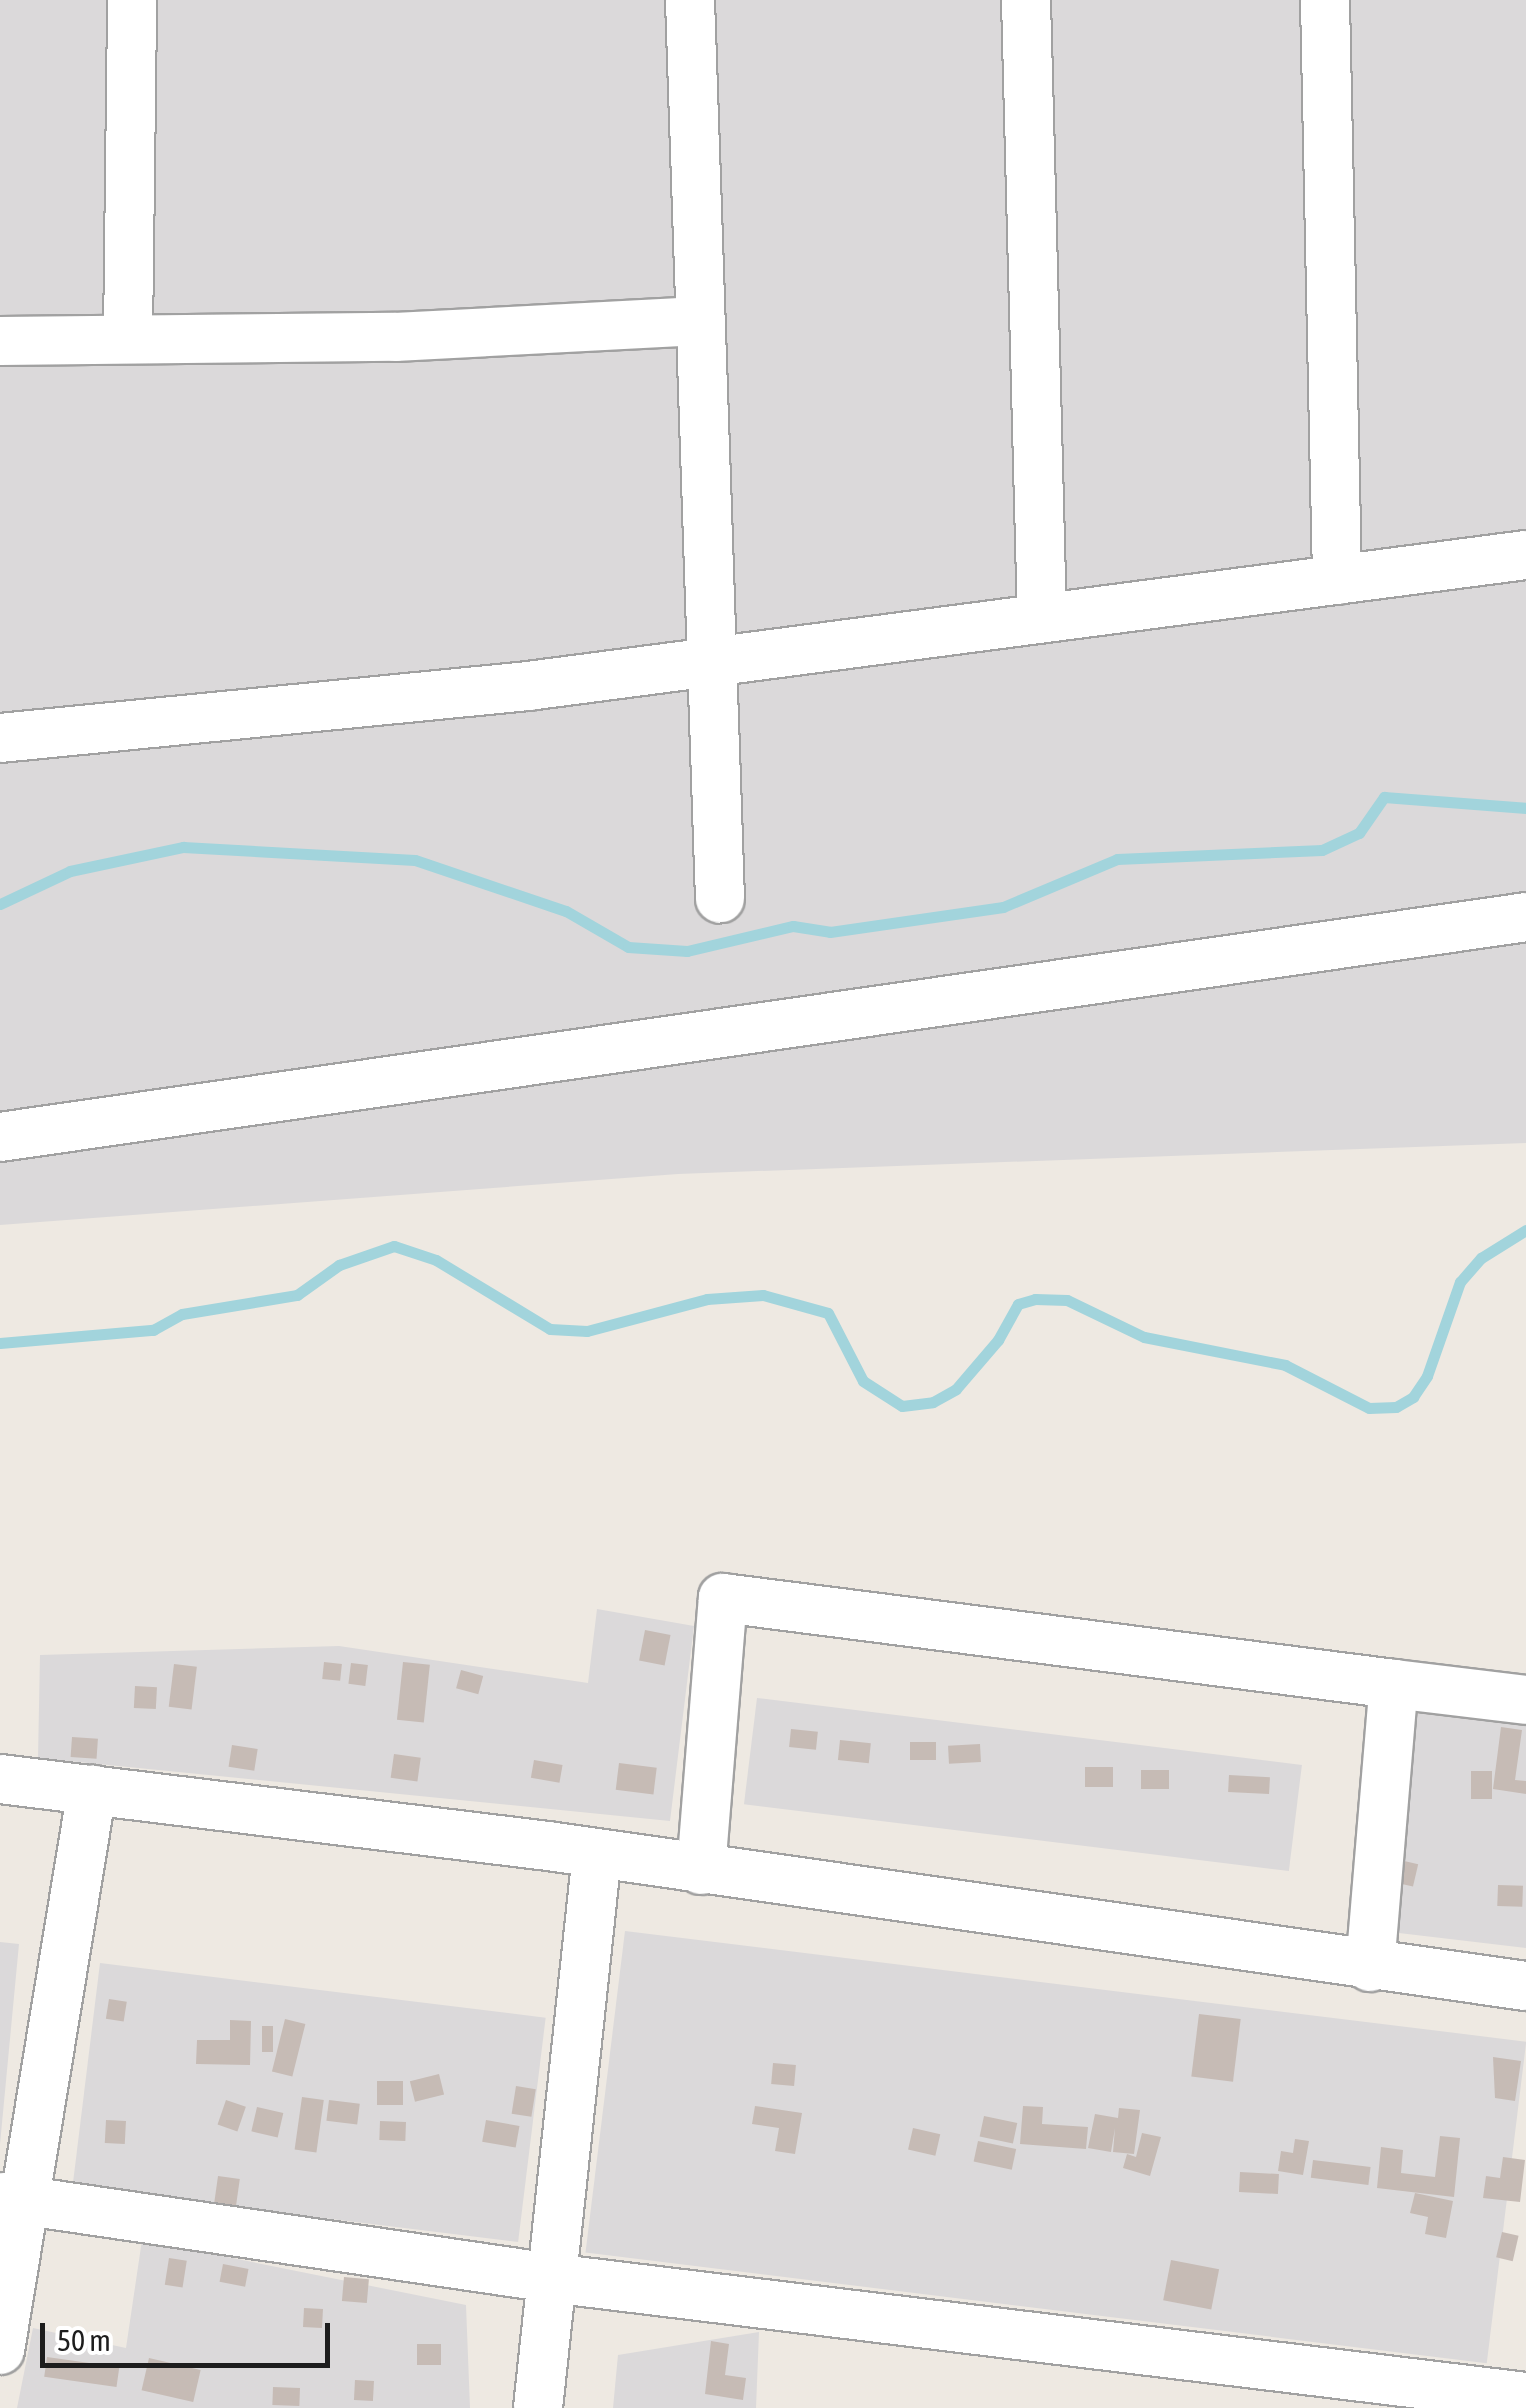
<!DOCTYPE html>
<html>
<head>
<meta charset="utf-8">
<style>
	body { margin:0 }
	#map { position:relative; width:1526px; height:2408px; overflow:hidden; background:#eee9e2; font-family:"Asap Condensed",sans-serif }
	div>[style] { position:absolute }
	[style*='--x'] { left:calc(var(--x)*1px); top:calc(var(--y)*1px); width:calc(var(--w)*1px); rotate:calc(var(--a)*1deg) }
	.residential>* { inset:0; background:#dbd9da; transform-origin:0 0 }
	.stream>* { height:11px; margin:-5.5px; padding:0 5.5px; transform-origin:5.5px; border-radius:5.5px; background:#a2d4dc }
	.building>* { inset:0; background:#c6bbb5; transform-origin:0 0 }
	.roads { filter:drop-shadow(2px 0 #a1a1a1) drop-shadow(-2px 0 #a1a1a1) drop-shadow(0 2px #a1a1a1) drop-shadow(0 -2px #a1a1a1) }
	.street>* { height:48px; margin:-24px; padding:0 24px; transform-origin:24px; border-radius:24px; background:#fff }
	span { translate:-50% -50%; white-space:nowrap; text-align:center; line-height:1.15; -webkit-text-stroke:8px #fff; paint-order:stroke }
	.scale { position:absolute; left:40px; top:2323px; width:290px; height:45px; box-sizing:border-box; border:5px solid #1d1d1d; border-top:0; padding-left:12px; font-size:30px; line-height:35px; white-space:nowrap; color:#1d1d1d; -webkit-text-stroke:8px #fff; paint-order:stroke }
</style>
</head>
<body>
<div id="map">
	<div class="residential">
		<div style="clip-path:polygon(0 0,1526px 0,1526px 1143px,678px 1174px,0 1225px)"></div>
		<div style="clip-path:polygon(597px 1609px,694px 1626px,670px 1821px,38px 1758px,40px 1655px,339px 1646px,588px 1683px)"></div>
		<div style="left:757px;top:1698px;width:549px;height:107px;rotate:7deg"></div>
		<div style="clip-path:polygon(1434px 1698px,1526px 1711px,1526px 1948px,1382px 1931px,1407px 1725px)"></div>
		<div style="left:625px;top:1931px;width:908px;height:324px;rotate:7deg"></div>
		<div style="clip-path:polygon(0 1942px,19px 1944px,0 2144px)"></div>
		<div style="left:100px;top:1963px;width:449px;height:226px;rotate:7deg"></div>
		<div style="clip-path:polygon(142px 2240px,466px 2305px,470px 2408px,17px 2408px,33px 2328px,126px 2348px)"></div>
		<div style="clip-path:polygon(759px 2332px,756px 2408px,613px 2408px,618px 2355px)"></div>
	</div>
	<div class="stream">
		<div style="--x:0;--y:904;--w:77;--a:-25.2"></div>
		<div style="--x:70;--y:871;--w:116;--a:-12"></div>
		<div style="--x:183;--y:847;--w:232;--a:3.2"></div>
		<div style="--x:415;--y:860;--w:159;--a:18.7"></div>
		<div style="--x:566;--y:911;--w:72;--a:30.1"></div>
		<div style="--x:628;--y:947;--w:59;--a:3.9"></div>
		<div style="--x:687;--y:951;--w:109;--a:-13.3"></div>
		<div style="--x:793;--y:926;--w:37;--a:9"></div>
		<div style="--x:830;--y:932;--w:175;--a:-8.2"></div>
		<div style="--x:1003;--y:907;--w:124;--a:-22.8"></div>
		<div style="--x:1117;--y:859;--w:205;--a:-2.5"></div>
		<div style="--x:1322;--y:850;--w:41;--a:-24.7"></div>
		<div style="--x:1359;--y:833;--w:44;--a:-55.2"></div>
		<div style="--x:1384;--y:797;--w:142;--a:4.4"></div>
		<div style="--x:0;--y:1343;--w:154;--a:-4.9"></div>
		<div style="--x:153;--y:1330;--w:33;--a:-29"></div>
		<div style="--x:182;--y:1314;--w:117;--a:-9.4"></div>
		<div style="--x:297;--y:1295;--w:52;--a:-35.5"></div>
		<div style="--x:339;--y:1265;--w:58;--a:-19.1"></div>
		<div style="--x:394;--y:1246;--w:44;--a:18.4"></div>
		<div style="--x:436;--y:1260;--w:133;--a:31.2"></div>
		<div style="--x:550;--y:1329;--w:37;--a:3"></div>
		<div style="--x:587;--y:1331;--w:124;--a:-14.9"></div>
		<div style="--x:707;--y:1299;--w:56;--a:-4.1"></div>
		<div style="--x:763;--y:1295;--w:67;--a:15.5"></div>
		<div style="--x:828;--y:1313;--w:76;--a:62.8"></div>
		<div style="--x:863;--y:1381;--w:46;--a:32.7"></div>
		<div style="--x:902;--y:1406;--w:31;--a:-7"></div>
		<div style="--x:933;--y:1402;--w:26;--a:-29"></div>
		<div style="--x:956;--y:1389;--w:65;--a:-49.4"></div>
		<div style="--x:998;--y:1340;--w:41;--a:-60.9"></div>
		<div style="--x:1018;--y:1304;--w:18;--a:-16"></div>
		<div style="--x:1035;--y:1299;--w:32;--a:2"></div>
		<div style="--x:1067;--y:1300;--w:85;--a:25.7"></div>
		<div style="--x:1144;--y:1337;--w:144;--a:11.2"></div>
		<div style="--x:1285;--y:1365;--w:94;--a:27.1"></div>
		<div style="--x:1369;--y:1408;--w:27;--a:-2"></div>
		<div style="--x:1396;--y:1407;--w:20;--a:-30"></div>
		<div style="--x:1413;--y:1397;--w:25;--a:-56"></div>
		<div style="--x:1427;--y:1376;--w:100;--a:-70.7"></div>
		<div style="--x:1460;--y:1282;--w:32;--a:-49"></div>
		<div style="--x:1481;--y:1258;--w:53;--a:-31.9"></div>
	</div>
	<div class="building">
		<div style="left:645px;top:1630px;width:26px;height:31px;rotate:11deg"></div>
		<div style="left:324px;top:1662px;width:18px;height:17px;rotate:6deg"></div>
		<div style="left:403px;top:1662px;width:27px;height:58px;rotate:6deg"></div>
		<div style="left:351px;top:1663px;width:17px;height:21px;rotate:7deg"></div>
		<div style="left:174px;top:1664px;width:23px;height:43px;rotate:7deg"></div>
		<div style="left:461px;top:1670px;width:23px;height:19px;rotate:15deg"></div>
		<div style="left:135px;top:1686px;width:22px;height:22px;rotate:3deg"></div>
		<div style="clip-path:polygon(1501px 1727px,1522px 1730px,1515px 1780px,1526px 1781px,1526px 1794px,1493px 1789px)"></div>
		<div style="left:791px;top:1729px;width:27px;height:18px;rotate:6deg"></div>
		<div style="left:72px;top:1737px;width:26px;height:20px;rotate:4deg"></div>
		<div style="left:840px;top:1740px;width:31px;height:20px;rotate:6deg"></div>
		<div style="left:910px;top:1742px;width:26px;height:18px"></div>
		<div style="left:980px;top:1744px;width:18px;height:32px;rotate:87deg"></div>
		<div style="left:232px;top:1745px;width:26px;height:22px;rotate:9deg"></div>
		<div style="left:394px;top:1754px;width:27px;height:24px;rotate:8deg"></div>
		<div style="left:534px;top:1760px;width:29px;height:18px;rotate:10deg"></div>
		<div style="left:619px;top:1763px;width:38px;height:27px;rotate:7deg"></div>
		<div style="left:1085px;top:1767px;width:28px;height:20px"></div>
		<div style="left:1141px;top:1770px;width:28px;height:19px"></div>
		<div style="left:1471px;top:1771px;width:21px;height:28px"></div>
		<div style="left:1229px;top:1775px;width:41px;height:17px;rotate:3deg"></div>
		<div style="left:1387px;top:1857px;width:32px;height:23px;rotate:13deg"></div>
		<div style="left:1498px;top:1885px;width:25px;height:21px;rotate:2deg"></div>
		<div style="left:109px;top:1999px;width:18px;height:20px;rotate:9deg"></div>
		<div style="left:1199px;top:2014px;width:42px;height:63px;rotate:7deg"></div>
		<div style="left:285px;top:2019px;width:21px;height:54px;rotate:14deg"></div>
		<div style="clip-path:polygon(230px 2020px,251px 2021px,250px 2065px,196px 2064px,197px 2040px,230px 2040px)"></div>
		<div style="left:262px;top:2026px;width:11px;height:26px"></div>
		<div style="clip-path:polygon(1493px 2057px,1521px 2061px,1515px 2101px,1495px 2098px)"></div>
		<div style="left:773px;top:2063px;width:23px;height:21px;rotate:5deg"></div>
		<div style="left:439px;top:2074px;width:21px;height:30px;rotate:76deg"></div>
		<div style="left:377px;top:2081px;width:26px;height:24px"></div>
		<div style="left:516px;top:2086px;width:20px;height:28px;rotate:9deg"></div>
		<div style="left:302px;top:2097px;width:22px;height:53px;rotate:8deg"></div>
		<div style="left:226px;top:2100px;width:21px;height:26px;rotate:19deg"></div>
		<div style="left:329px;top:2100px;width:31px;height:21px;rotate:7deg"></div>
		<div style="clip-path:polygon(755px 2106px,802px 2113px,795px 2154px,775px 2151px,779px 2128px,752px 2124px)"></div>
		<div style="clip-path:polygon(1023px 2106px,1043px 2107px,1042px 2124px,1088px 2127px,1086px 2149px,1020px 2144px)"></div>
		<div style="left:257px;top:2107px;width:27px;height:25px;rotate:13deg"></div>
		<div style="clip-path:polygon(1119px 2108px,1140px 2110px,1134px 2154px,1113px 2152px,1115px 2128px,1111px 2152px,1088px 2148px,1095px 2114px,1118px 2118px)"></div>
		<div style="left:984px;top:2116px;width:34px;height:21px;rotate:12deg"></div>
		<div style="left:106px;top:2120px;width:20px;height:23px;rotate:3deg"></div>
		<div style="left:486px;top:2120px;width:34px;height:22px;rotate:10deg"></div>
		<div style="left:380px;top:2121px;width:26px;height:19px;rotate:2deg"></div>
		<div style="left:913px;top:2128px;width:28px;height:22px;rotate:13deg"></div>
		<div style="clip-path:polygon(1142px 2133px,1161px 2137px,1150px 2176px,1123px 2168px,1127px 2154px,1136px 2157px)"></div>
		<div style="clip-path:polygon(1440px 2136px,1460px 2138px,1454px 2197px,1377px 2188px,1381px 2147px,1403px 2150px,1401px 2173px,1435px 2177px)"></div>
		<div style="clip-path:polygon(1295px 2139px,1309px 2141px,1303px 2175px,1278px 2171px,1281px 2151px,1293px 2153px)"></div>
		<div style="left:978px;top:2141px;width:39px;height:21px;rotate:12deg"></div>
		<div style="clip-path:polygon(1503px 2157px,1525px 2160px,1520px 2202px,1483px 2198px,1486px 2176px,1500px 2178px)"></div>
		<div style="left:1313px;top:2160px;width:58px;height:18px;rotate:7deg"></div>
		<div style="left:1240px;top:2172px;width:39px;height:20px;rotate:3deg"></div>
		<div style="left:218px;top:2176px;width:22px;height:36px;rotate:8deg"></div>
		<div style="clip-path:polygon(1415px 2193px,1453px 2201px,1446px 2238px,1425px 2234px,1428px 2217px,1410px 2213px)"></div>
		<div style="left:1502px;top:2232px;width:17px;height:26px;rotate:13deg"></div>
		<div style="left:169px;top:2258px;width:18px;height:27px;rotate:9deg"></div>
		<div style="left:1171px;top:2260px;width:49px;height:41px;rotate:11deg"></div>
		<div style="left:223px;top:2264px;width:26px;height:18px;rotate:11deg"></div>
		<div style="left:344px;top:2277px;width:25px;height:24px;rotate:5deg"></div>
		<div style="left:304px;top:2308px;width:19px;height:19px;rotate:3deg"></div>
		<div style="clip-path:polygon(711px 2341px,729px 2344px,725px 2375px,746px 2378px,743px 2400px,705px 2394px)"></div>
		<div style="left:417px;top:2344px;width:24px;height:21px"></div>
		<div style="left:47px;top:2357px;width:73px;height:20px;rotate:8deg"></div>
		<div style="left:149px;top:2358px;width:53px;height:33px;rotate:13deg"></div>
		<div style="left:355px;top:2380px;width:19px;height:20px;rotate:3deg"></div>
		<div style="left:273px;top:2387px;width:27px;height:18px;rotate:2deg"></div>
	</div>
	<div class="roads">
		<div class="street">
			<div style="--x:690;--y:0;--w:899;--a:88.09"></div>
			<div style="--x:1026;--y:0;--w:618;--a:88.52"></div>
			<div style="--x:1325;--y:0;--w:580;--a:88.81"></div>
			<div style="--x:128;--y:337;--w:337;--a:-89.3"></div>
			<div style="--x:0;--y:341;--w:395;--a:-0.6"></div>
			<div style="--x:395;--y:337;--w:305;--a:-3"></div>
			<div style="--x:0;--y:738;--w:531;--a:-5.62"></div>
			<div style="--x:528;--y:686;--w:1007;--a:-7.48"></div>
			<div style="--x:0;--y:1137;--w:1542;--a:-8.2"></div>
			<div style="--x:0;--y:1779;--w:552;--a:6.97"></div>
			<div style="--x:548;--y:1846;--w:988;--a:8.15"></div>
			<div style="--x:701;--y:1870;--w:273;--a:-85.4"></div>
			<div style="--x:723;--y:1598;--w:676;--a:7.3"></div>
			<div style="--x:1370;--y:1967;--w:284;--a:-85.2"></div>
			<div style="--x:1394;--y:1684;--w:133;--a:6.9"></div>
			<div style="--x:0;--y:2197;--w:557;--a:8.36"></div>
			<div style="--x:551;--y:2278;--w:982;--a:6.96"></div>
			<div style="--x:0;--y:2350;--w:568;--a:-80.67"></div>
			<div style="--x:538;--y:2408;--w:557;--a:-83.92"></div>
		</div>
	</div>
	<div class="scale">50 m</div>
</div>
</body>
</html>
